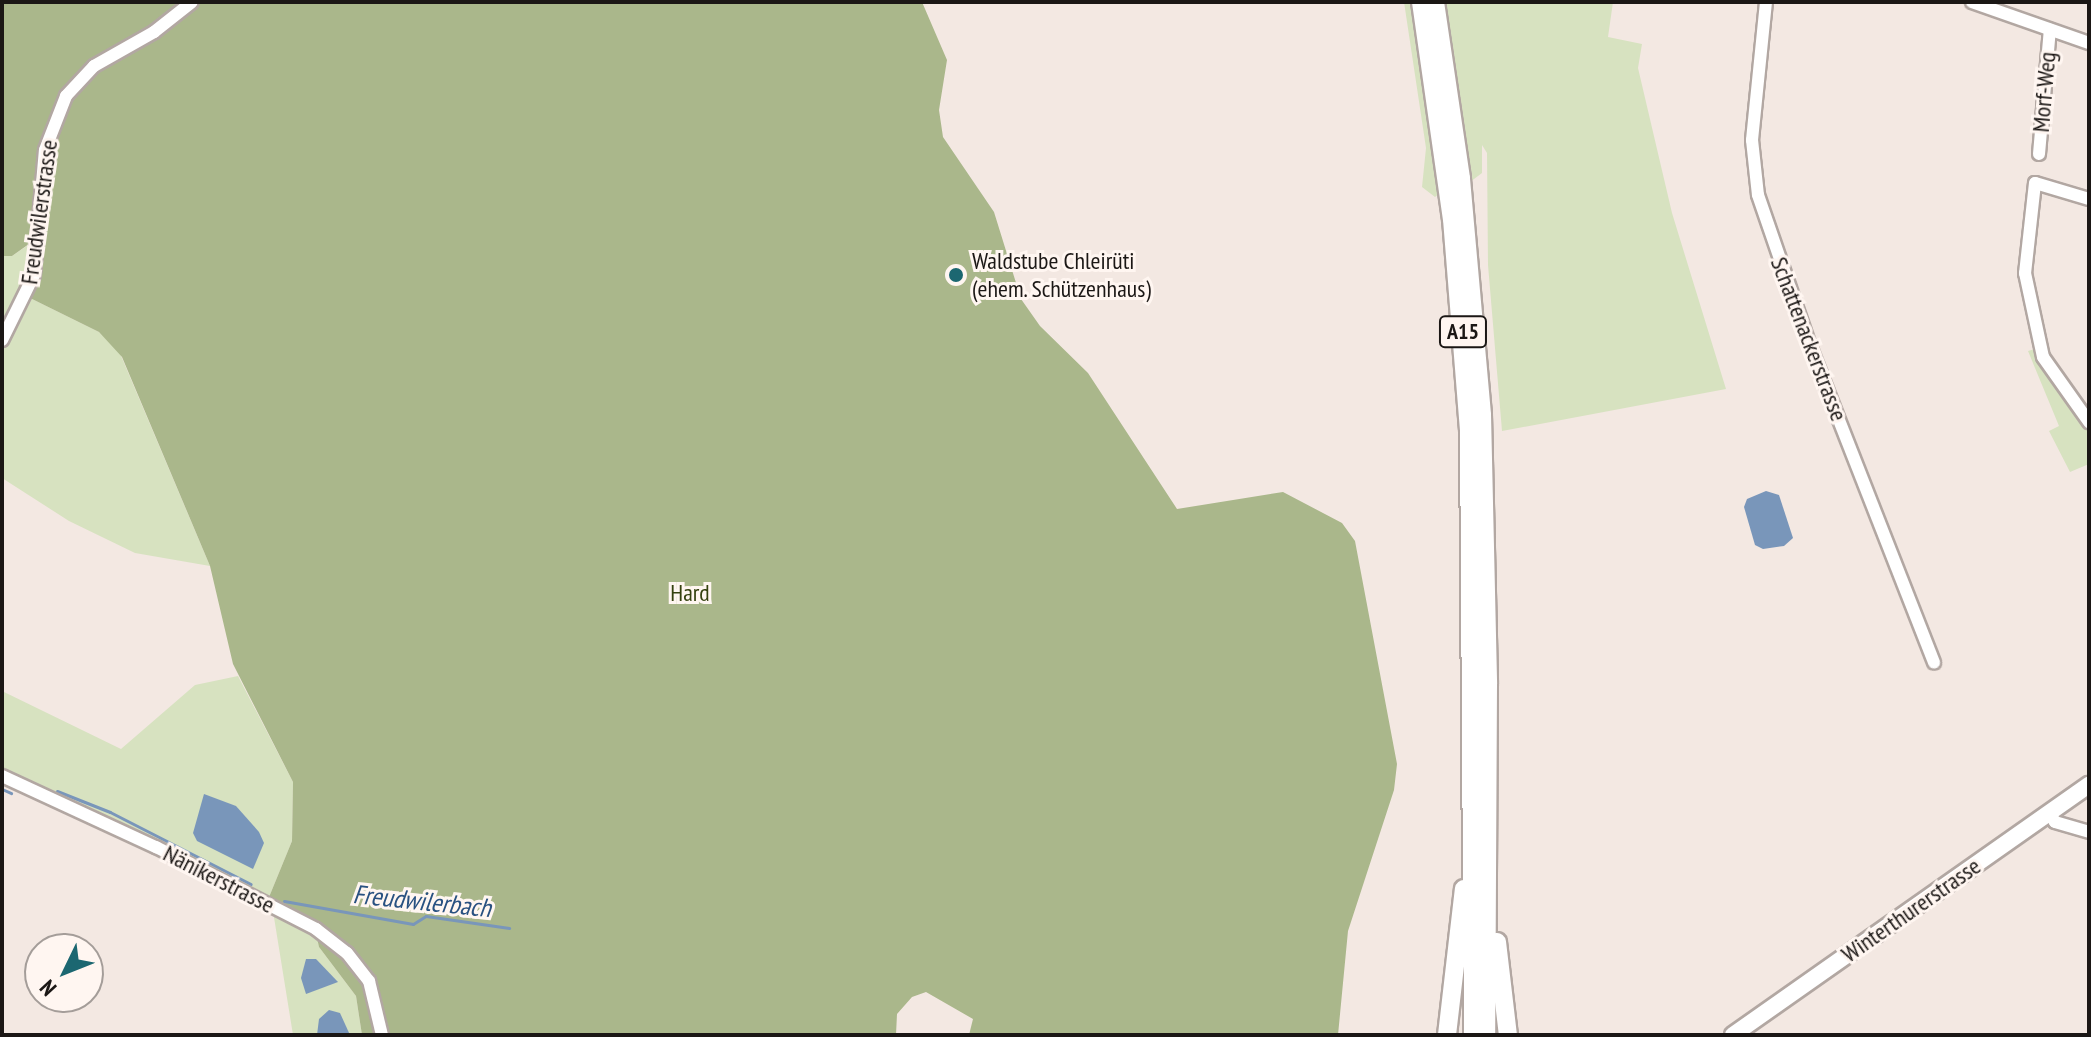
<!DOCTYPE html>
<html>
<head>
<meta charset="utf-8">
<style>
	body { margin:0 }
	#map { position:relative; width:2091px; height:1037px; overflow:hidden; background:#f3e8e2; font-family:"PT Sans Narrow",sans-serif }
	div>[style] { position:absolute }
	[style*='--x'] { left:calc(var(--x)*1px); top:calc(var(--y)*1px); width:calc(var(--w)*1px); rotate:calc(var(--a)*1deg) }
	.green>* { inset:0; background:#d7e2c0 }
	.forest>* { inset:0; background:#aab78b }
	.water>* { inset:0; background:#7996ba }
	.stream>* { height:3px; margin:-1.5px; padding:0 1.5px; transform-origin:1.5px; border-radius:1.5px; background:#7996ba }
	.roads { filter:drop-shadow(2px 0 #b2a7a2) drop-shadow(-2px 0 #b2a7a2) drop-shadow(0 2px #b2a7a2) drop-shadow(0 -2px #b2a7a2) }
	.minor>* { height:12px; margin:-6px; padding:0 6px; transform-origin:6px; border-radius:6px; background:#fff }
	.major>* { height:16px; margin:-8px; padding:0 8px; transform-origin:8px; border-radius:8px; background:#fff }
	.highway>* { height:18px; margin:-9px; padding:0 9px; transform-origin:9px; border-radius:9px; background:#fff }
	.dots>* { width:22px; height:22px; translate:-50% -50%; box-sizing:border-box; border:4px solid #fff6f1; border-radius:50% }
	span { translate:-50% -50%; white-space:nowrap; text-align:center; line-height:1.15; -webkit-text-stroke:6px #fff6f1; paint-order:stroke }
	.shield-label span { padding:2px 6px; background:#fff6f1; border:2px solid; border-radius:6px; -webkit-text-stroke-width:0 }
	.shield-label { font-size:22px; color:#1b1715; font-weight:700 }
	.street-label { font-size:24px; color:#1b1715 }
	.poi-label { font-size:24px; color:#1b1715 }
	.left { translate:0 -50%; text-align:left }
	.park-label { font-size:24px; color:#35410f }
	.water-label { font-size:26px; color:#295181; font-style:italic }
	.frame { position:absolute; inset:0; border:4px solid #1b1715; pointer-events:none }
	.north { position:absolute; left:24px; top:933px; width:80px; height:80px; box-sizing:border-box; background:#fff6f1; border:2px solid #a49d99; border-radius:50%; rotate:227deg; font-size:22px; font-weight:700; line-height:32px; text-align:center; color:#1b1715 }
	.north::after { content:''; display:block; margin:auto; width:28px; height:36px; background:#1c6771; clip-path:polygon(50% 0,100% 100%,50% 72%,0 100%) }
</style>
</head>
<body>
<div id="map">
	<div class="green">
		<div style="clip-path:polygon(1404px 2px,1413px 2px,1441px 192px,1435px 197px,1422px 187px,1426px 148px)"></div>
		<div style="clip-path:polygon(1443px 2px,1613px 2px,1608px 37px,1642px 44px,1638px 68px,1672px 213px,1726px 389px,1502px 431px,1488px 265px,1487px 153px,1482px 145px,1482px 173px,1470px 182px)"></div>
		<div style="clip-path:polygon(37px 239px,26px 296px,99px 332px,119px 351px,210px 566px,135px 553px,69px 521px,2px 478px,2px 256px,12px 256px)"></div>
		<div style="clip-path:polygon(2039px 348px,2089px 424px,2089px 464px,2070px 472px,2049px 431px,2059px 426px,2028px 351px)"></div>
		<div style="clip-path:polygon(238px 676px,293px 782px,292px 841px,267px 902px,2px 776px,2px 691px,121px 749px,195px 685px)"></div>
		<div style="clip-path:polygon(272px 905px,316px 929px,319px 947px,356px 996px,362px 1035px,293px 1035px)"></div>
	</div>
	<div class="forest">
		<div style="clip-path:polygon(2px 2px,922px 2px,947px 60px,939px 110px,943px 137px,994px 212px,1021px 299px,1040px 326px,1088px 373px,1177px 509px,1283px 492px,1342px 523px,1355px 541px,1397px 764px,1394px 790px,1348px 931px,1338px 1035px,969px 1035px,973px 1019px,926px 992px,912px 997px,897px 1014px,896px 1035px,362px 1035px,356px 996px,319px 947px,315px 929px,267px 902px,292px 841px,293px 782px,233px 664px,210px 566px,122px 357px,99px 332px,26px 296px,36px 239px,12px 256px,2px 256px)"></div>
	</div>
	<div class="water">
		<div style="clip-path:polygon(1766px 491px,1779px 495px,1793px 538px,1784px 546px,1763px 549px,1755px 545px,1744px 507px,1747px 499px)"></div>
		<div style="clip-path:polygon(204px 794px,236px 806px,259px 832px,264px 843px,253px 869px,197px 841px,193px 833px)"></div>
		<div style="clip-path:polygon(306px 959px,316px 959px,338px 982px,306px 994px,301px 978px)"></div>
		<div style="clip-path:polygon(329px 1010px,340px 1013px,350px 1035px,317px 1035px,319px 1019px)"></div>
	</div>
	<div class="stream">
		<div style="--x:2;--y:789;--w:10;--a:24"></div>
		<div style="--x:57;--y:791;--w:57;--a:21.6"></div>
		<div style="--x:110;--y:812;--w:158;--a:27.1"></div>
		<div style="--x:284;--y:901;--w:131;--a:10.1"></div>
		<div style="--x:413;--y:924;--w:15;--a:-32"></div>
		<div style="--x:426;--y:916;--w:84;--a:8.2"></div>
	</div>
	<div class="roads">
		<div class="minor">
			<div style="--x:1766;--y:2;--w:139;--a:95.8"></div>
			<div style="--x:1752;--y:140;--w:55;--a:83.8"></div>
			<div style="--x:1758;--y:195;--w:160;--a:71"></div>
			<div style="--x:1810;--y:346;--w:340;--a:68.6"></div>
			<div style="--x:1972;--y:2;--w:124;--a:19.3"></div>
			<div style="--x:2039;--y:154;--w:125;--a:-85"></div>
			<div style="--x:2089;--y:199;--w:56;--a:-163.5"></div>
			<div style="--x:2035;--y:183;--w:91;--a:96.3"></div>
			<div style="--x:2025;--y:273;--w:86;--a:77.9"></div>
			<div style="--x:2043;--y:357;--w:80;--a:54.7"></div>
			<div style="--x:2;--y:340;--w:72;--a:-63.8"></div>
			<div style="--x:34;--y:275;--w:125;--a:-85"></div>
			<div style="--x:45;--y:150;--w:58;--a:-68.7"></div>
			<div style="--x:66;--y:96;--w:41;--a:-47"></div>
			<div style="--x:94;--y:66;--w:69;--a:-29.5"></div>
			<div style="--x:154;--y:32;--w:48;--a:-38.3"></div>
			<div style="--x:2;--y:776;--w:170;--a:24.8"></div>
			<div style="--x:156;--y:847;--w:180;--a:27.1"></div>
			<div style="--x:316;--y:929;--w:39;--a:38"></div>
			<div style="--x:347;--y:953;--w:36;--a:52"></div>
			<div style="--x:369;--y:981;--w:56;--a:76.5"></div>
			<div style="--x:2050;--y:814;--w:9;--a:58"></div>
			<div style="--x:2055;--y:822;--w:35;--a:16"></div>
		</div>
		<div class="major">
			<div style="--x:1733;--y:1035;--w:435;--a:-35.1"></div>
		</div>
		<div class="highway">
			<div style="--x:1421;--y:2;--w:219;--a:81.9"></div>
			<div style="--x:1452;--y:219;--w:212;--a:85.4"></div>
			<div style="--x:1469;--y:430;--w:605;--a:89.62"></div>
			<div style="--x:1435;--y:2;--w:179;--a:81.6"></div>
			<div style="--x:1461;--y:179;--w:237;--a:84.9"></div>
			<div style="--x:1482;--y:415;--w:269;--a:88.7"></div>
			<div style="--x:1488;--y:684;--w:351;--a:90.3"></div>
			<div style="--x:1497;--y:942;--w:94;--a:83.3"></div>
			<div style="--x:1447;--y:1035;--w:147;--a:-83.4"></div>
		</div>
	</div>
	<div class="dots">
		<div style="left:956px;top:275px;background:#1c6771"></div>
	</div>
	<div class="shield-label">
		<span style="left:1463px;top:332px">A15</span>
	</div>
	<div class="street-label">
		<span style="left:2044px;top:92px;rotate:-85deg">Morf-Weg</span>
		<span style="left:39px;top:212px;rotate:-82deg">Freudwilerstrasse</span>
		<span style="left:1809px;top:339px;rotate:69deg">Schattenackerstrasse</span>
		<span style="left:219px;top:879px;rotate:27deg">Nänikerstrasse</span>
		<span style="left:1911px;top:910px;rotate:-35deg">Winterthurerstrasse</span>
	</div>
	<div class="poi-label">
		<span class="left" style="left:972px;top:275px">Waldstube Chleirüti<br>(ehem. Schützenhaus)</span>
	</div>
	<div class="park-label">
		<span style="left:690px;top:593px">Hard</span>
	</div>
	<div class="water-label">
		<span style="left:422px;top:901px;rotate:6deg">Freudwilerbach</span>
	</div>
	<div class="frame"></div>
	<div class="north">N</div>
</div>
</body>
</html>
